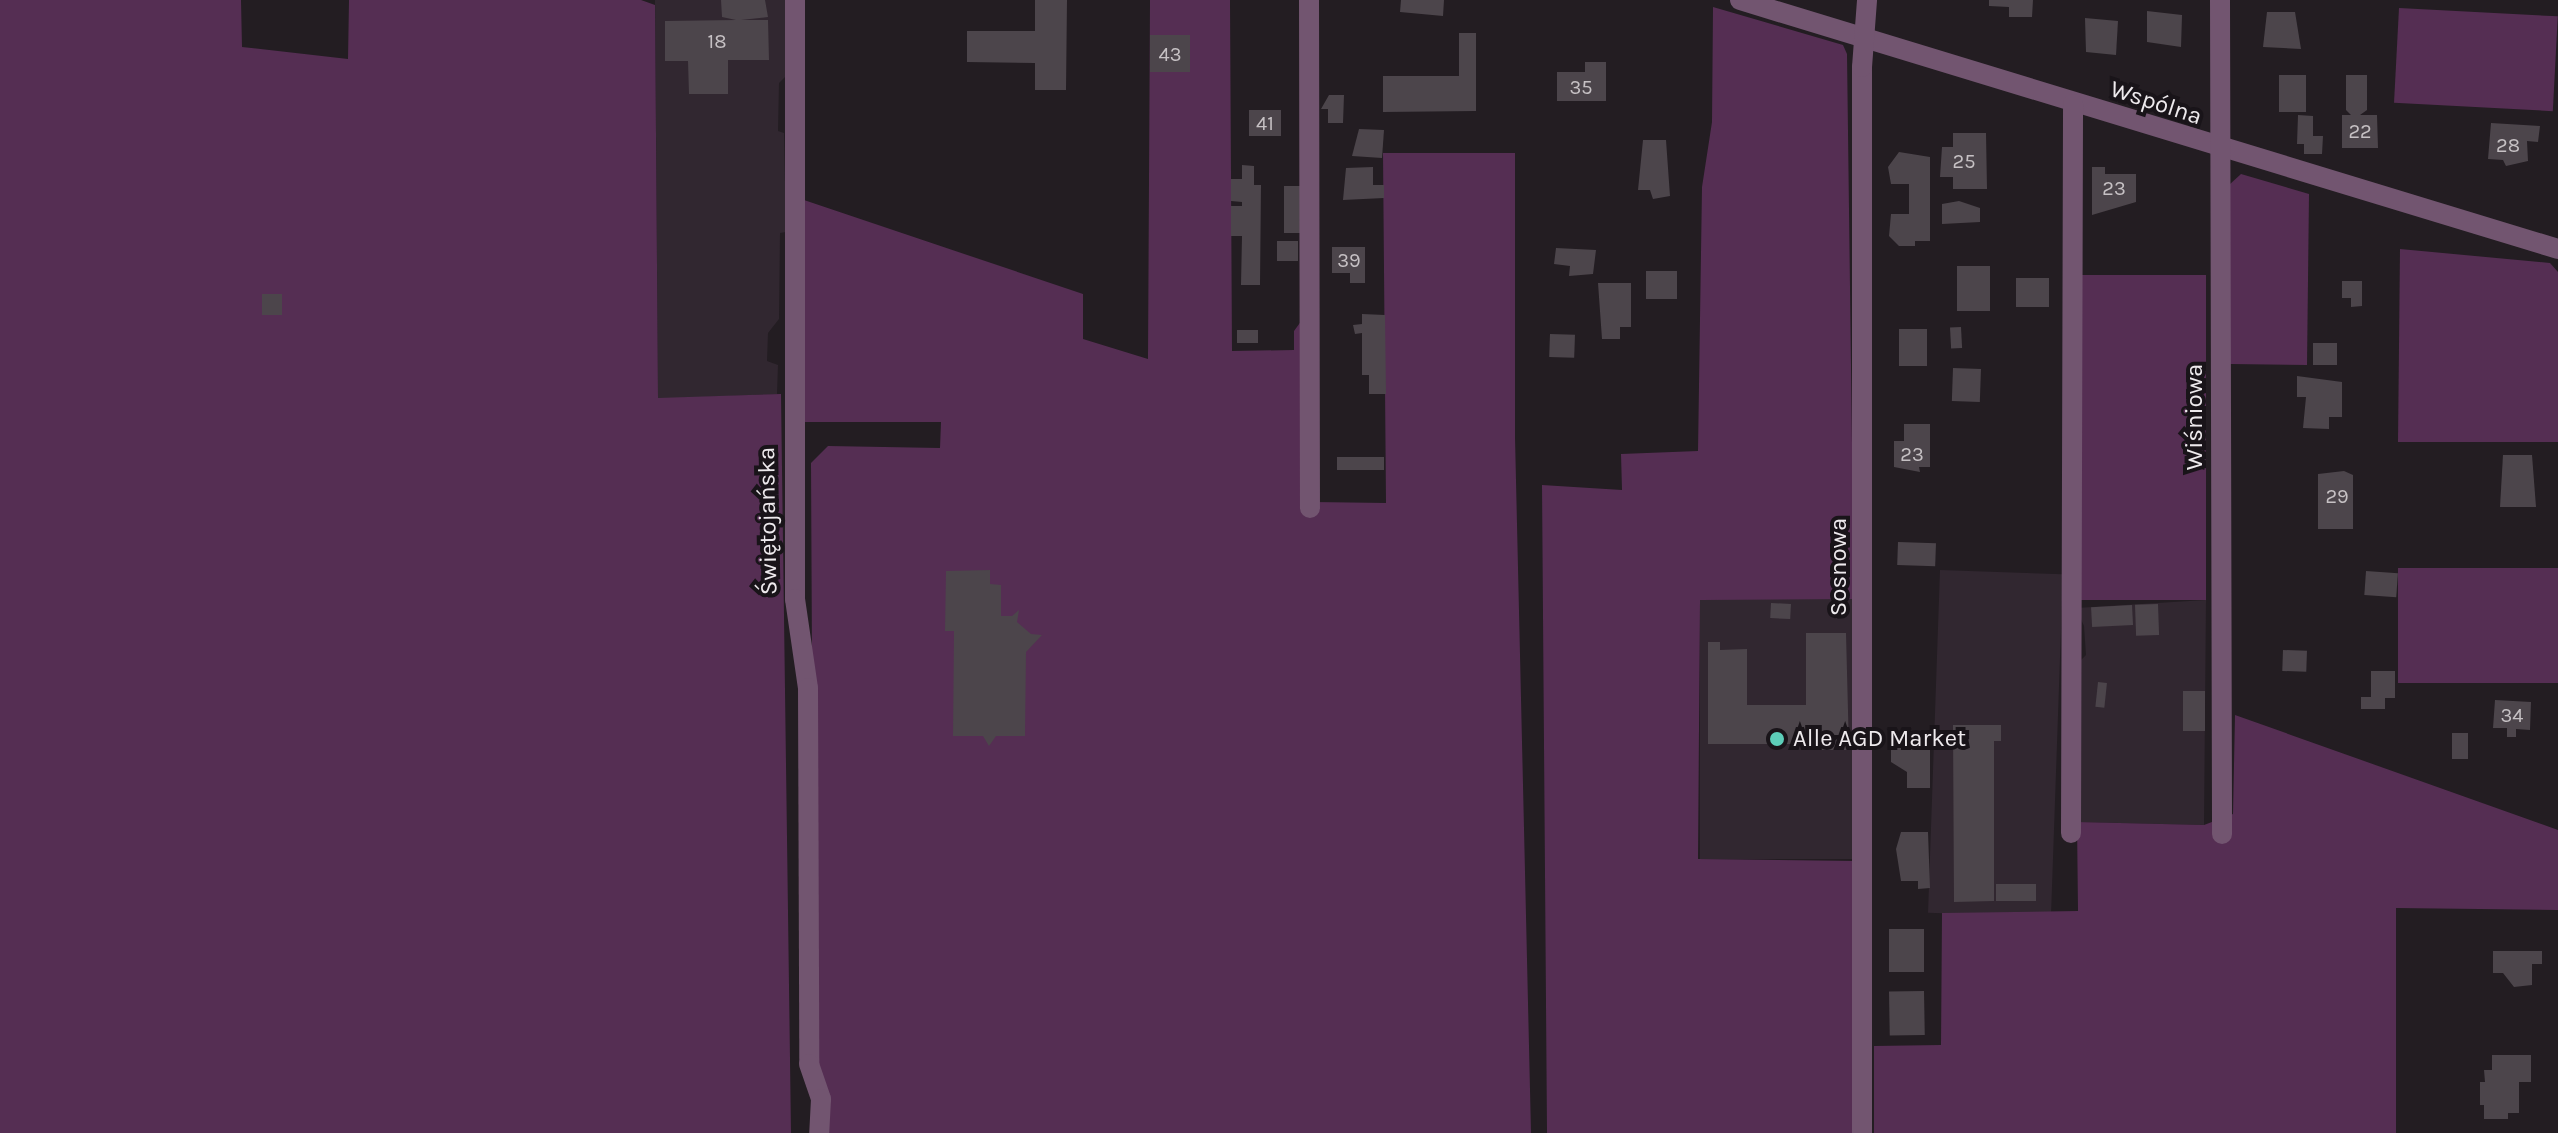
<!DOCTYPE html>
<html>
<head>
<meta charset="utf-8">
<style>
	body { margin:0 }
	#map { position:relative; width:2558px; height:1133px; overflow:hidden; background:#231d22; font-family:Karla,sans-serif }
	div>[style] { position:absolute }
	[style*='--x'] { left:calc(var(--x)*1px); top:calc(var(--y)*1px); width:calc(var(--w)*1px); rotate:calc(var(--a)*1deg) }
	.built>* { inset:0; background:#312730; transform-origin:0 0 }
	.green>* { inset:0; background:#552e53; transform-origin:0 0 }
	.building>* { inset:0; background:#4c454b; transform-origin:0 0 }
	.minor>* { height:20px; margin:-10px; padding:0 10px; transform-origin:10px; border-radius:10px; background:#725570 }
	.dots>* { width:22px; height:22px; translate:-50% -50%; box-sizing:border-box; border:4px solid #191419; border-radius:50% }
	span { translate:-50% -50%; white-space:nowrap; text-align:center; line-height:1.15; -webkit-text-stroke:8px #191419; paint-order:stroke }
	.number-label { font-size:20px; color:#c6c1c4 }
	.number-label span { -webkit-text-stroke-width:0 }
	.street-label { font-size:24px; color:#eeeaed }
	.poi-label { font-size:24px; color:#eeeaed }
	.left { translate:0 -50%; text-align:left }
</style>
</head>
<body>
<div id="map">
	<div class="built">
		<div style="clip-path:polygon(655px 0,786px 0,786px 76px,779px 83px,778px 131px,784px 133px,786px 232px,780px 233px,779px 319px,768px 333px,767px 361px,778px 365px,777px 394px,658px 399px)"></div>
		<div style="left:1940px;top:570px;width:123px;height:343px;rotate:2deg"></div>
		<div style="left:1700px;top:599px;width:154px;height:260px"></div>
		<div style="clip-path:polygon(2206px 600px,2204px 825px,2077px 822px,2076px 665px,2086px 655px,2084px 626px,2076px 608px)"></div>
	</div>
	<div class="green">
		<div style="clip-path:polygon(0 0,241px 0,242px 47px,348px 59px,349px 0,641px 0,655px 5px,658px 398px,781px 394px,791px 1133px,0 1133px)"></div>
		<div style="clip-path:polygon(1150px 0,1230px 0,1232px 351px,1294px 350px,1294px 331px,1302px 320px,1313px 502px,1386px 503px,1383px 153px,1515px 153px,1515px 437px,1531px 1133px,824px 1133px,814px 1060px,811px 463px,828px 446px,940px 448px,941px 422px,800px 422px,801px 199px,1083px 294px,1083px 339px,1148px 359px)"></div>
		<div style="clip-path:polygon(1713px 7px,1843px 45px,1847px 54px,1854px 599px,1700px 600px,1698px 859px,1856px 861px,1853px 1133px,1547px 1133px,1542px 485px,1622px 490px,1621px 454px,1698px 451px,1702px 187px,1712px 122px)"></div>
		<div style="left:2399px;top:8px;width:159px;height:95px;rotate:3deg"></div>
		<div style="clip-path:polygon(2241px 174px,2309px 194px,2307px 365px,2230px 364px,2229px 185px)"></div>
		<div style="clip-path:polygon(2400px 249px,2550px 263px,2558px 272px,2558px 442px,2398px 442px)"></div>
		<div style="left:2206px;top:275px;width:325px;height:128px;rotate:90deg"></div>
		<div style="left:2558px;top:568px;width:115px;height:160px;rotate:90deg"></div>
		<div style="clip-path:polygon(2235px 715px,2558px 830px,2558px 910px,2396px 908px,2396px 1133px,1874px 1133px,1874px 1046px,1941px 1045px,1942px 913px,2078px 911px,2077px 822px,2204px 825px,2233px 814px)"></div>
	</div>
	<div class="building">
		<div style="clip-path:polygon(721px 0,765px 0,768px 17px,741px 20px,768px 20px,769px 60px,728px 60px,728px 94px,689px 94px,688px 61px,665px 61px,665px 21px,736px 20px,722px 17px)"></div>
		<div style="clip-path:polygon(1035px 0,1067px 0,1066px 90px,1035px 90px,1035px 63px,967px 62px,967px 31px,1035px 31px)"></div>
		<div style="clip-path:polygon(1401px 0,1444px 0,1443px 16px,1400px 12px)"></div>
		<div style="clip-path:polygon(1989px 0,2033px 0,2032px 17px,2009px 17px,2009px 7px,1989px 6px)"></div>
		<div style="clip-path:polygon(2147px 11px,2182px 15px,2181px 47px,2147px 42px)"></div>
		<div style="clip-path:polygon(2267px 12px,2295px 12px,2301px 49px,2263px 47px)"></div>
		<div style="clip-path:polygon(2085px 18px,2118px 21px,2116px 55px,2086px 52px)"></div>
		<div style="clip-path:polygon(1459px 33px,1476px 33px,1476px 111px,1383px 112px,1383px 76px,1459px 76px)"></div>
		<div style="left:1150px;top:35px;width:40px;height:37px"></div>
		<div style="clip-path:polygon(1585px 62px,1606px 62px,1606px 101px,1557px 101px,1557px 72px,1585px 72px)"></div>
		<div style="left:2306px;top:75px;width:37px;height:27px;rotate:90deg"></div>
		<div style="clip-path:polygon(2346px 75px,2367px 75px,2367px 110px,2360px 115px,2377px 115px,2378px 148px,2342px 148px,2342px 115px,2351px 115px,2346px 110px)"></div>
		<div style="clip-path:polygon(1329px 95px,1344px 95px,1343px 123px,1328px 123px,1328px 109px,1321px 109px)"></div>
		<div style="left:1249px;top:110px;width:32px;height:26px"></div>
		<div style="clip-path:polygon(2298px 115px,2313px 116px,2313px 136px,2323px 136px,2322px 154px,2304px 154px,2304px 144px,2297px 144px)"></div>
		<div style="clip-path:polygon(2491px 123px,2540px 126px,2538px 142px,2527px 141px,2528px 161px,2506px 166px,2503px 160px,2488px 159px)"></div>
		<div style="clip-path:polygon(1359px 129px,1384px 130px,1382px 158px,1352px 156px)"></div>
		<div style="clip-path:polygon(1953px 133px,1986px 133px,1987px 189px,1953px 189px,1953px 177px,1940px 177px,1942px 147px,1953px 147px)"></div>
		<div style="clip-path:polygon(1643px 140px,1666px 140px,1670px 196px,1653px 199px,1650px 190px,1638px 190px)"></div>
		<div style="clip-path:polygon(1899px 152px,1930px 157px,1930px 241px,1915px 241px,1915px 246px,1899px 246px,1889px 236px,1891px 214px,1909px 214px,1909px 184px,1891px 184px,1888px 167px)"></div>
		<div style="clip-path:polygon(1242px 165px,1254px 166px,1254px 185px,1261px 185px,1260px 285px,1241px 285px,1242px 236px,1231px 236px,1231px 206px,1242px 206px,1242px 202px,1231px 201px,1231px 179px,1242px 179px)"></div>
		<div style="clip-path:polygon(1373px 167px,1373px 185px,1384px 185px,1384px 198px,1343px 200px,1346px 168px)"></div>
		<div style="clip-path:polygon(2092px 167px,2105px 167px,2105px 174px,2136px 174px,2136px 202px,2092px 215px)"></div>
		<div style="left:1284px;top:186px;width:17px;height:47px"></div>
		<div style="clip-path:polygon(1959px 201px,1980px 208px,1980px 222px,1942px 224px,1942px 204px)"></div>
		<div style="left:1277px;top:241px;width:21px;height:20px"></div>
		<div style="clip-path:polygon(1332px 247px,1365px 247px,1365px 283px,1350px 283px,1350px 273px,1332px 273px)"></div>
		<div style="clip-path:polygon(1556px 248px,1596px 250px,1593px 274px,1569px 276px,1570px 266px,1554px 264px)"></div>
		<div style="left:1957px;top:266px;width:33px;height:45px"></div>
		<div style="left:1646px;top:271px;width:31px;height:28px"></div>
		<div style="left:2016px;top:278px;width:33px;height:29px"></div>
		<div style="clip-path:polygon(2342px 281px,2362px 281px,2362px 306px,2351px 307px,2351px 298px,2342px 298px)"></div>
		<div style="clip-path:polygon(1598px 283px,1631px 283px,1631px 327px,1620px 327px,1620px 339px,1602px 339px)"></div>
		<div style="left:262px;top:294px;width:20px;height:21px"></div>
		<div style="clip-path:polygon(1362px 314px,1385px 315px,1386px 394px,1369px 394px,1369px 375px,1362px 375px,1362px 333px,1355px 334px,1353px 325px,1362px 324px)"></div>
		<div style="left:1961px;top:327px;width:21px;height:11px;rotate:87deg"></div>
		<div style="left:1899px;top:329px;width:28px;height:37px"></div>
		<div style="left:1237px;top:330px;width:21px;height:13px"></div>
		<div style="left:1550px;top:334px;width:25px;height:23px;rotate:2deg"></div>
		<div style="left:2313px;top:343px;width:24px;height:22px"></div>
		<div style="left:1953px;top:368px;width:28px;height:33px;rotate:2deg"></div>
		<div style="clip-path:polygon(2297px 376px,2342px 382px,2342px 417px,2329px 417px,2329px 429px,2303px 428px,2306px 397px,2297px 397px)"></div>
		<div style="clip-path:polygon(1904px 424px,1930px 424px,1930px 467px,1919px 467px,1920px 472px,1894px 467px,1894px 441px,1904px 441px)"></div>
		<div style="clip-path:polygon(2503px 455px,2532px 455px,2536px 507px,2500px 507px)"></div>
		<div style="left:1337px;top:457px;width:47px;height:13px"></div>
		<div style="clip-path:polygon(2344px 471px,2353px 475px,2353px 529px,2318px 529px,2318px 474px)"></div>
		<div style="left:1898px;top:542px;width:38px;height:23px;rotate:2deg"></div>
		<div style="clip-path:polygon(990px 570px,990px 584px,1001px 585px,1001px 616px,1012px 616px,1019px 610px,1017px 622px,1031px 634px,1042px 635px,1026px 652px,1025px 736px,996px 736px,989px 746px,983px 736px,953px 736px,954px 631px,945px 631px,946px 571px)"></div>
		<div style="left:2366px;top:571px;width:32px;height:24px;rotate:4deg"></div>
		<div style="left:1771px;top:603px;width:20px;height:15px;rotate:3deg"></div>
		<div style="left:2158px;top:604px;width:31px;height:23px;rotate:88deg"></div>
		<div style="left:2132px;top:605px;width:20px;height:41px;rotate:87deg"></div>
		<div style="clip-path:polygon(1806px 633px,1846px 633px,1849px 750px,1814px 750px,1814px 744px,1708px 744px,1708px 642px,1720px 642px,1720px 650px,1747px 649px,1747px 705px,1806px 705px)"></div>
		<div style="left:2283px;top:650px;width:24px;height:21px;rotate:2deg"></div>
		<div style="clip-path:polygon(2371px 671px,2395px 671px,2395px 698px,2385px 698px,2385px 709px,2361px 709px,2361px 697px,2371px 697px)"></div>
		<div style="left:2098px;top:682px;width:9px;height:25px;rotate:6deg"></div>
		<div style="left:2183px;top:691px;width:22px;height:40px"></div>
		<div style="clip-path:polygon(2495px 700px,2531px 702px,2530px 730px,2516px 729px,2516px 737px,2507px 737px,2507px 728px,2493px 728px)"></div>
		<div style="clip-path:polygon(1953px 725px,2001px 725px,2001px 741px,1994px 741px,1994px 901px,1954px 902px)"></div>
		<div style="left:2452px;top:733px;width:16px;height:26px"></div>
		<div style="clip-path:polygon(1891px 740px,1930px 740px,1930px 788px,1907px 788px,1907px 772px,1891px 762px)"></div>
		<div style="clip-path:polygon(1901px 832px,1928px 832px,1930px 888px,1918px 889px,1918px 881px,1901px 881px,1896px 849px)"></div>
		<div style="left:1996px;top:884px;width:40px;height:17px"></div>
		<div style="left:1889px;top:929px;width:35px;height:43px"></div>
		<div style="clip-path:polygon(2493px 951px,2542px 951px,2542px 964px,2532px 964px,2532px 985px,2514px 987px,2503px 973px,2493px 973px)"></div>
		<div style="left:1924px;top:991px;width:44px;height:35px;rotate:89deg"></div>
		<div style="clip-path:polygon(2492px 1055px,2531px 1055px,2531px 1082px,2519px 1082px,2519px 1113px,2508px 1113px,2508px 1119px,2484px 1119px,2484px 1105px,2480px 1105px,2480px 1082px,2485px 1082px,2484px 1070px,2492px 1070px)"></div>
	</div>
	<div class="minor">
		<div style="--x:795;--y:0;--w:599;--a:90"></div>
		<div style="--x:795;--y:599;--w:90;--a:81.7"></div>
		<div style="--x:808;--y:688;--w:376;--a:89.8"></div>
		<div style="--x:809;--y:1064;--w:37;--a:71"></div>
		<div style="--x:821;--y:1099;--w:34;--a:93"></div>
		<div style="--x:1309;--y:0;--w:508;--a:89.89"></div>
		<div style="--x:1740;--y:0;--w:855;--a:16.93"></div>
		<div style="--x:2220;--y:0;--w:834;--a:89.86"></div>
		<div style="--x:2071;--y:833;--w:729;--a:-89.84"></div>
		<div style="--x:1862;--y:1133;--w:1066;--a:-90"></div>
		<div style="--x:1862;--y:67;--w:67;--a:-85.7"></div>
	</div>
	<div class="dots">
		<div style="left:1777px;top:739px;background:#5dceb9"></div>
	</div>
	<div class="number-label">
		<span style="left:717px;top:41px">18</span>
		<span style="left:1170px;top:54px">43</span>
		<span style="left:1581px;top:87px">35</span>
		<span style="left:1265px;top:123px">41</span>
		<span style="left:2360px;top:131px">22</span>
		<span style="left:2508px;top:145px">28</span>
		<span style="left:1964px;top:161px">25</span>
		<span style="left:2114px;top:188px">23</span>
		<span style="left:1349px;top:260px">39</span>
		<span style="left:1912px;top:454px">23</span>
		<span style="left:2337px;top:496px">29</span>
		<span style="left:2512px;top:715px">34</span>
	</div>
	<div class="street-label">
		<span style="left:2156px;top:103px;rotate:18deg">Wspólna</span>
		<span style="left:2195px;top:417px;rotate:-90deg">Wiśniowa</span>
		<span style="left:768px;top:521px;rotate:-91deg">Świętojańska</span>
		<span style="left:1839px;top:567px;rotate:-90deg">Sosnowa</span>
	</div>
	<div class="poi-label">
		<span class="left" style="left:1793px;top:739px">Alle AGD Market</span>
	</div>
</div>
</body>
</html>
